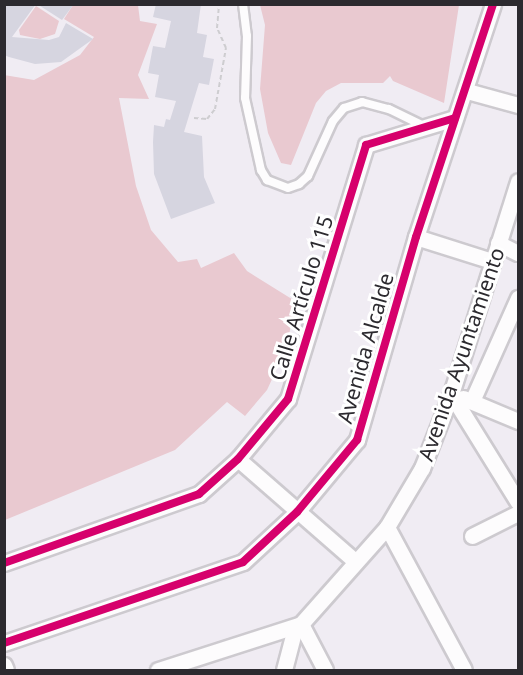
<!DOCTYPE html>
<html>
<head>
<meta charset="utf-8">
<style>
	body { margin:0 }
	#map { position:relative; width:523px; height:675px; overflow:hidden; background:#f0ecf3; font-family:"Noto Sans",sans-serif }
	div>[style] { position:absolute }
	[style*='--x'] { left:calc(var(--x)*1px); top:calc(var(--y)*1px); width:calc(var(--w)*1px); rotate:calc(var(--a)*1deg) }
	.green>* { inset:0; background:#e9c9d0 }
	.building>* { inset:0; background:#d6d5e0 }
	.path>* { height:2px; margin-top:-1px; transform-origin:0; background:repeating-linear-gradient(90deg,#cecdd0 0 4.5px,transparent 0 7.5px) }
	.roads { filter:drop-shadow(2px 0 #cdcacf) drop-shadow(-2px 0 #cdcacf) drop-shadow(0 2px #cdcacf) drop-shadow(0 -2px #cdcacf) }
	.service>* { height:8px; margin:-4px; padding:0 4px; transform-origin:4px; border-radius:4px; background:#fdfcfd }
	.minor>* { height:15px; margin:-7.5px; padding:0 7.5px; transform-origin:7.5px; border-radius:7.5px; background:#fdfcfd }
	.cycleway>* { height:8px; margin:-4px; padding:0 4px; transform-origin:4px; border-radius:4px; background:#d6006c }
	span { translate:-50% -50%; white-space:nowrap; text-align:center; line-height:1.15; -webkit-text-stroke:6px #fff; paint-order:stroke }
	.street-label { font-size:21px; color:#2c2a2f }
	.frame { position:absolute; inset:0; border:6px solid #2c2a2f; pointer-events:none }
</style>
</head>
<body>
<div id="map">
	<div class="green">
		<div style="clip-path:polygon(73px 5px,138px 5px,140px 21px,157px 24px,138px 75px,149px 99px,119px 98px,136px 186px,151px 230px,178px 262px,197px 259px,201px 268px,234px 253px,247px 271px,295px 301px,287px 347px,267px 390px,245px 416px,227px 402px,175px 450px,5px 520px,4px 75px,34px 80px,80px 55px,94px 37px,64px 19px)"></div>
		<div style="clip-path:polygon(260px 5px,459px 5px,444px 103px,393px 81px,390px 76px,383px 83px,341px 83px,326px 91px,316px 103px,291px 165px,281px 163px,268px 133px,260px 89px,265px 25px)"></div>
		<div style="clip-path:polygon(36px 6px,59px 21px,55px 34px,40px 39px,20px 35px,19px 30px)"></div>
	</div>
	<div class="building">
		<div style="clip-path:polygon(4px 4px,36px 4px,12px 37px,49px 40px,59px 37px,66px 23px,93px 39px,61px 62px,35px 64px,9px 57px,4px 55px)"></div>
		<div style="clip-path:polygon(37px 4px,74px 4px,62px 20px)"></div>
		<div style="clip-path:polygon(156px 4px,201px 4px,197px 33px,207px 35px,203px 57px,214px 59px,209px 85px,199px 83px,184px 132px,202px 136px,204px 177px,215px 203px,171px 219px,154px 174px,153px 142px,154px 125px,164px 127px,166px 119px,170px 120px,176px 101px,155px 97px,159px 75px,148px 73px,153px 46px,165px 48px,171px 21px,153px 17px)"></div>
	</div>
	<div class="path">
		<div style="--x:194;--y:118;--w:13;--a:4"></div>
		<div style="--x:207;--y:119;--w:13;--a:-51"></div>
		<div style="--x:215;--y:109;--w:62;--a:-79.8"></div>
		<div style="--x:226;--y:48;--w:22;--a:-114"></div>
		<div style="--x:217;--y:28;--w:24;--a:-85"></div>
	</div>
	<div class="roads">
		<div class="service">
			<div style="--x:243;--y:4;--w:32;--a:83"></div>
			<div style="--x:247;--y:36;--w:62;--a:91.8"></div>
			<div style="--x:245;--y:98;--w:74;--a:77.5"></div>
			<div style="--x:261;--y:170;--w:12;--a:59"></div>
			<div style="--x:267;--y:180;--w:22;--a:21"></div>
			<div style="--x:288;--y:188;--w:12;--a:-20"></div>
			<div style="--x:299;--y:184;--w:12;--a:-42"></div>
			<div style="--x:308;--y:176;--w:60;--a:-65.6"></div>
			<div style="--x:333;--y:121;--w:17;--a:-50"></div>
			<div style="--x:344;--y:108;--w:19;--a:-18"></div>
			<div style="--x:362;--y:102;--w:28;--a:15"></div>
			<div style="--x:389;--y:109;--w:39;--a:26"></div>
		</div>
		<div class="minor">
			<div style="--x:467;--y:91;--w:53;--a:15.4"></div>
			<div style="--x:416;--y:237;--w:80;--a:17.5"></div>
			<div style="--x:498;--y:243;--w:22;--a:27"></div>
			<div style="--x:451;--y:394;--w:127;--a:58.2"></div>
			<div style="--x:463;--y:398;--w:60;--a:22.7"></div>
			<div style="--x:472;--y:401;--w:113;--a:-65.9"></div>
			<div style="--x:238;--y:459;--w:155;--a:41.1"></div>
			<div style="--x:387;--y:527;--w:162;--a:61.7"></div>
			<div style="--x:472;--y:536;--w:51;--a:-26.6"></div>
			<div style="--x:4;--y:563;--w:207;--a:-19.5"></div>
			<div style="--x:199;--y:494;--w:52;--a:-41.9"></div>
			<div style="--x:238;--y:459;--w:78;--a:-50.2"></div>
			<div style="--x:288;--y:399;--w:266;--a:-72.9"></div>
			<div style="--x:366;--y:145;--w:93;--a:-16.9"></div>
			<div style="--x:301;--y:624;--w:52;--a:62.4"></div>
			<div style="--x:4;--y:643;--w:252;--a:-18.7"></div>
			<div style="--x:243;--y:562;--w:74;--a:-42.8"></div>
			<div style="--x:297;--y:512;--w:94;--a:-50.2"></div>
			<div style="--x:357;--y:440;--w:211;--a:-73.8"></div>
			<div style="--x:416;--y:237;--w:245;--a:-71.7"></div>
			<div style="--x:4;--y:665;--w:5;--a:68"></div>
			<div style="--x:158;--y:670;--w:150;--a:-17.8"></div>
			<div style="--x:301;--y:624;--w:130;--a:-48.4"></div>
			<div style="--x:387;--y:527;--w:69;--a:-59.3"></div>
			<div style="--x:422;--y:468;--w:79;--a:-68.6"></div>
			<div style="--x:451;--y:394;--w:223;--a:-72.5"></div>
			<div style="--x:284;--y:670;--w:43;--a:-75.3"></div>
		</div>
	</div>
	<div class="cycleway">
		<div style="--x:4;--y:563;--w:207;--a:-19.5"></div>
		<div style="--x:199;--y:494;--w:52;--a:-41.9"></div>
		<div style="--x:238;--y:459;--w:78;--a:-50.2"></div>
		<div style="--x:288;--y:399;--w:266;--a:-72.9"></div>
		<div style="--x:366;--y:145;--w:93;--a:-16.9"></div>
		<div style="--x:4;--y:643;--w:252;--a:-18.7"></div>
		<div style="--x:243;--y:562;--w:74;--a:-42.8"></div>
		<div style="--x:297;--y:512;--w:94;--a:-50.2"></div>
		<div style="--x:357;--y:440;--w:211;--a:-73.8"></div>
		<div style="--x:416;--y:237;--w:245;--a:-71.7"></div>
	</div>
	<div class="street-label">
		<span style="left:301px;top:298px;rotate:-73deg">Calle Artículo 115</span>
		<span style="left:365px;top:348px;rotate:-74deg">Avenida Alcalde</span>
		<span style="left:461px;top:354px;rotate:-71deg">Avenida Ayuntamiento</span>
	</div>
	<div class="frame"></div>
</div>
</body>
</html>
